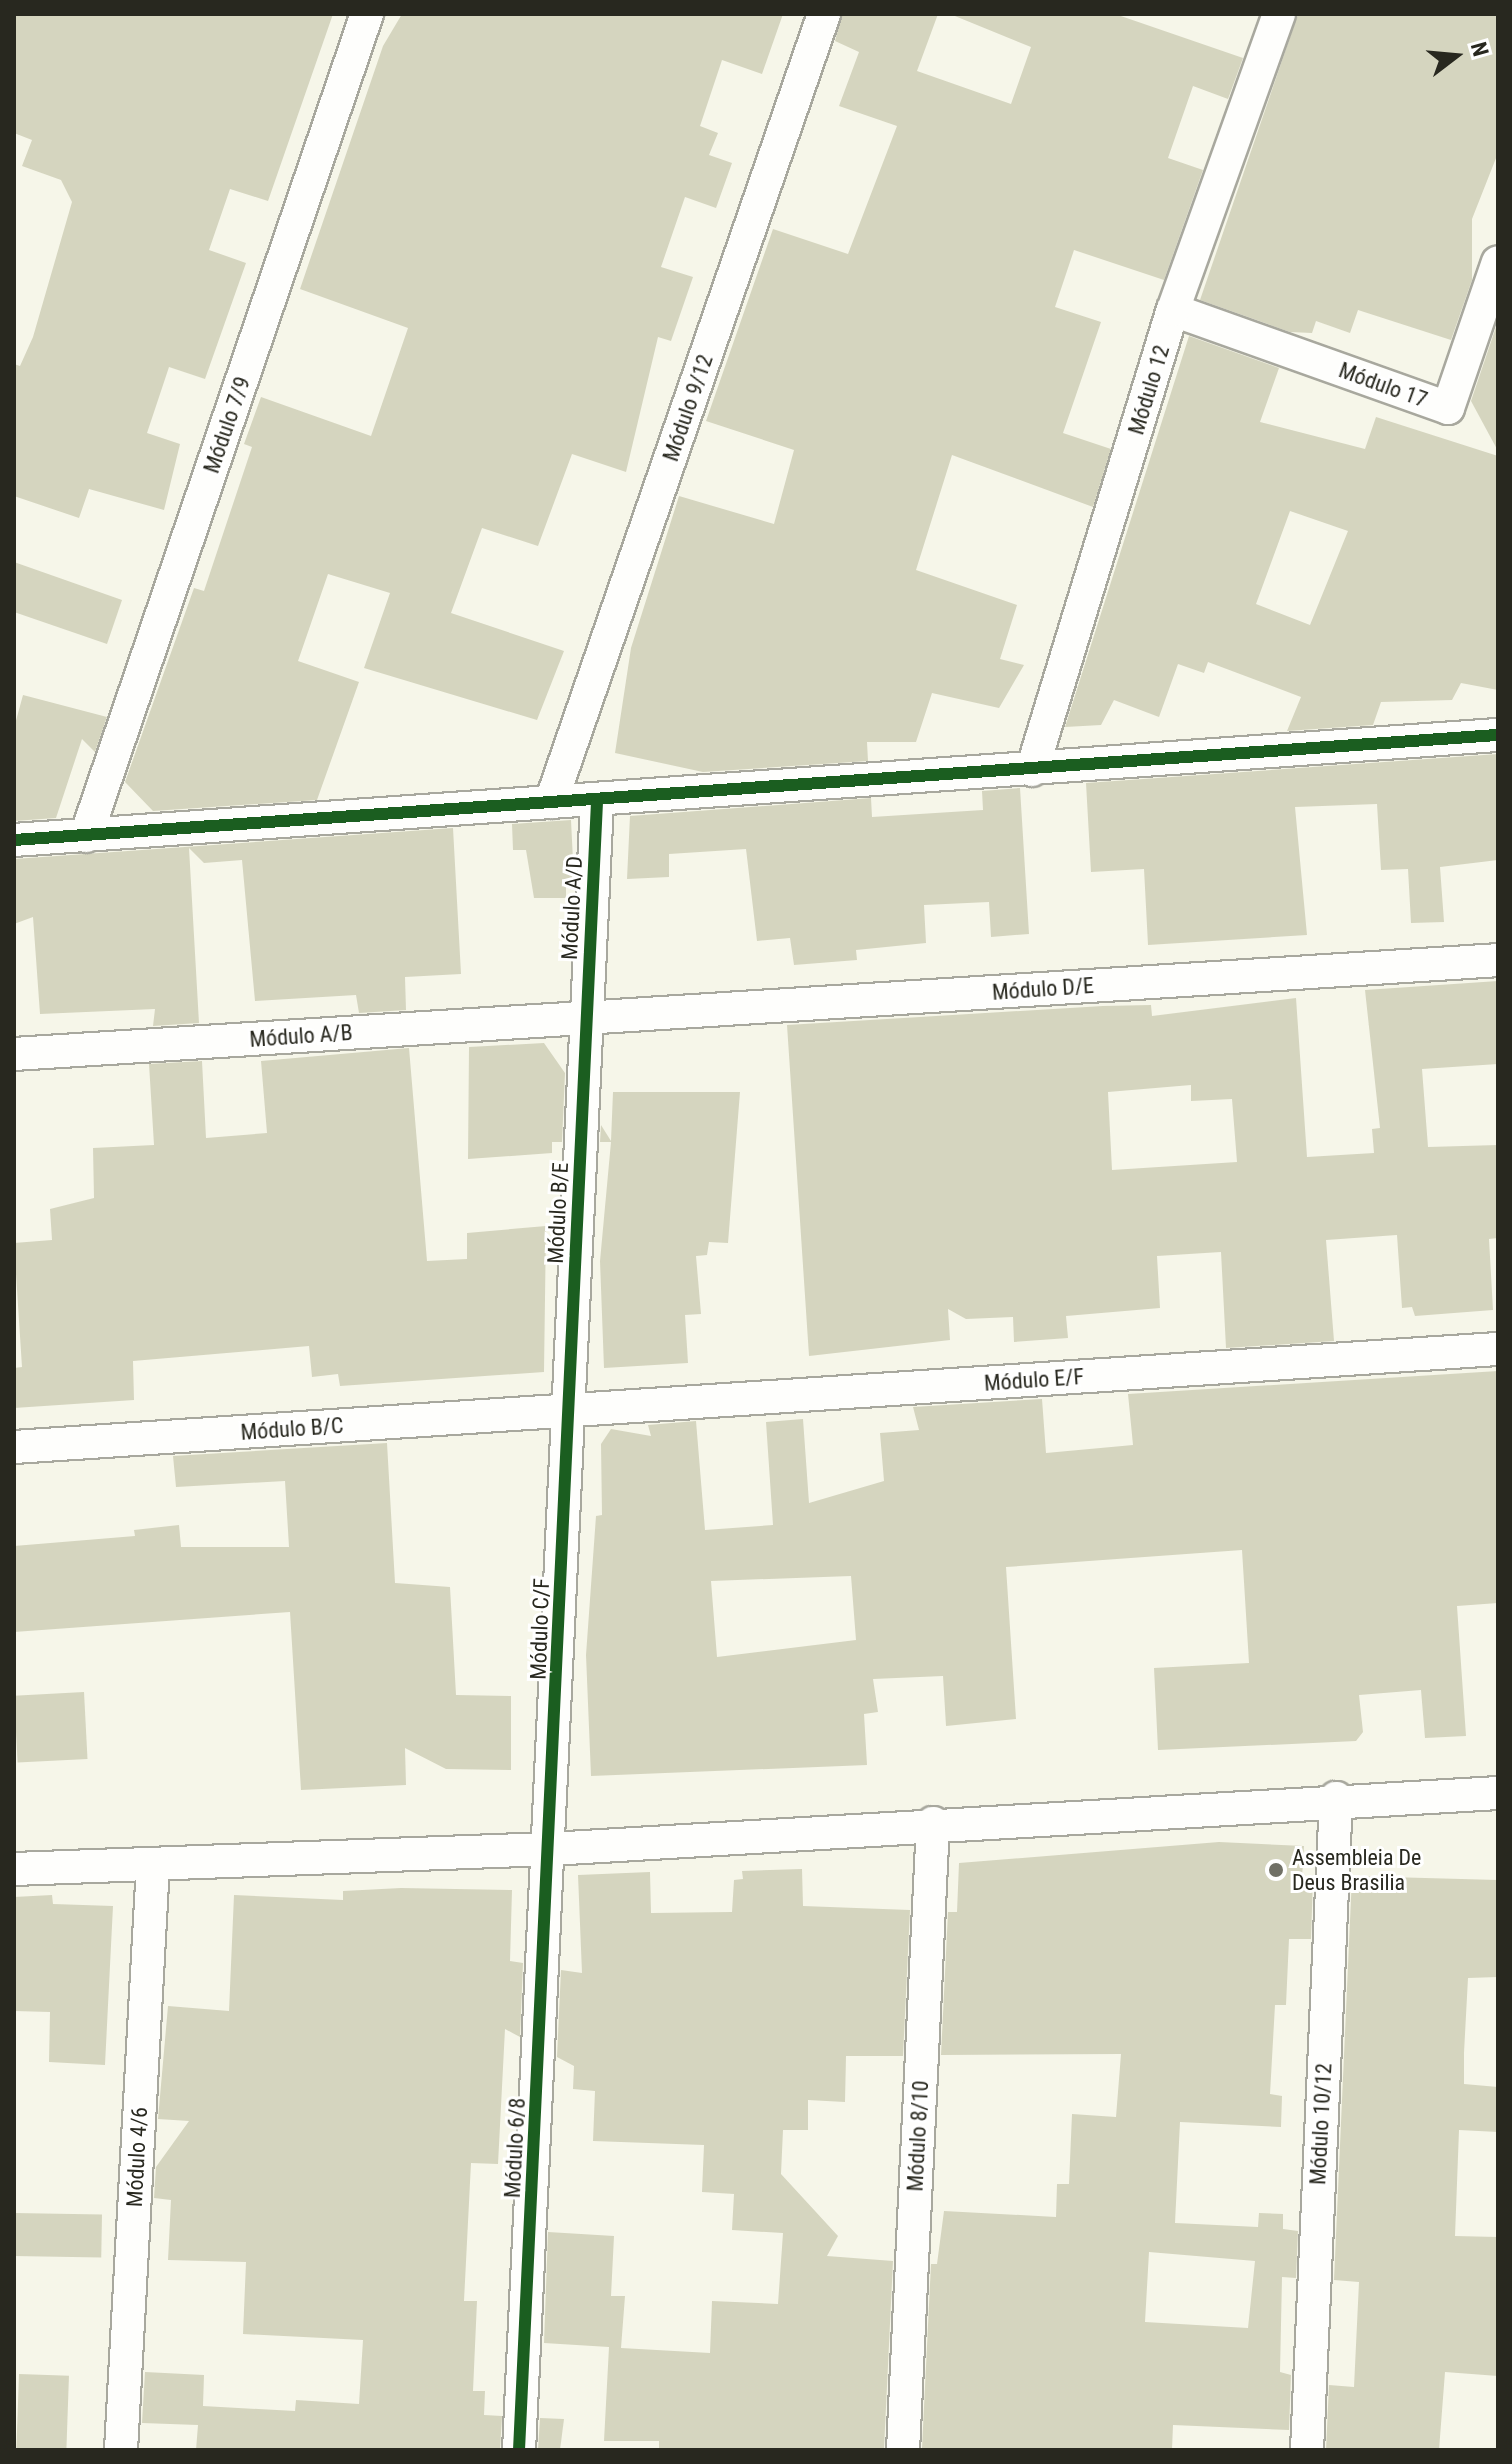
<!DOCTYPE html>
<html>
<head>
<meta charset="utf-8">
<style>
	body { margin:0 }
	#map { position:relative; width:1512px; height:2464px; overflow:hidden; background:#f6f6e9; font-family:"Roboto Condensed",sans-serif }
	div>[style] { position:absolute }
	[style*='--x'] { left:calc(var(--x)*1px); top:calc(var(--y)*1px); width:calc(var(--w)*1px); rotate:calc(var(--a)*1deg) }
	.building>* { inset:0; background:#d5d5bf; transform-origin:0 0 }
	.roads { filter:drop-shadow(2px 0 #a8a89e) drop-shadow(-2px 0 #a8a89e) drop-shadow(0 2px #a8a89e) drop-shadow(0 -2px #a8a89e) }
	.street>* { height:32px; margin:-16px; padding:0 16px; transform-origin:16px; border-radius:16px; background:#fefefc }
	.cycleway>* { height:12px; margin:-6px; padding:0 6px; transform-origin:6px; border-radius:6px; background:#1b5e20 }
	.dots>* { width:22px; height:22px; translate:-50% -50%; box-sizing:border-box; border:4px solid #fff; border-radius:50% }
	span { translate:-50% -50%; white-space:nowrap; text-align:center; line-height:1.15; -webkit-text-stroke:6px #fff; paint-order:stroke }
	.street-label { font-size:22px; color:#28281f }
	.poi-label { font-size:22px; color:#28281f }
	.left { translate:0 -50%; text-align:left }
	.frame { position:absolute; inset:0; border:16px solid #28281f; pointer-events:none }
	.north { position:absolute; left:1416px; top:16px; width:80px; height:80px; -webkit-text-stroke:6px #fff; paint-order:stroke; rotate:74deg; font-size:22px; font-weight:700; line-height:32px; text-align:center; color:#28281f }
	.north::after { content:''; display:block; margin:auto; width:28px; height:36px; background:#28281f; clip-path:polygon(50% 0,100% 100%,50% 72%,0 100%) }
</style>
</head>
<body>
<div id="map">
	<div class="building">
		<div style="clip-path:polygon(14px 14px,333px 14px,268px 201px,230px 189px,209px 250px,246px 263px,205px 379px,169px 367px,147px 433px,180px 444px,164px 510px,89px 489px,79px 518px,14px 496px,14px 364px,20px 366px,33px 337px,72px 202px,61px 180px,22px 166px,32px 140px,14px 133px)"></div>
		<div style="clip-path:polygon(402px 14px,783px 14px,762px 74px,722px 60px,700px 126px,718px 133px,709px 155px,732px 163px,716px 208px,685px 197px,661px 267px,693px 277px,671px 341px,658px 337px,626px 472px,572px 454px,538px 546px,482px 528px,451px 613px,564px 651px,537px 720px,364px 668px,390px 593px,328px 574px,298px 661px,359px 682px,317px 800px,153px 811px,125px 782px,194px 588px,204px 591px,252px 447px,244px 444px,261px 397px,371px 436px,408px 328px,300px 289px,383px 46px)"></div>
		<div style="clip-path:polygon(842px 14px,938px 14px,917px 71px,1011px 104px,1031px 47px,950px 14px,1115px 14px,1243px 58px,1228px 99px,1193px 86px,1168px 158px,1203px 170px,1164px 280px,1074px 250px,1055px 307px,1101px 322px,1063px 433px,1111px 449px,1093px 507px,952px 455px,916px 570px,1017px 605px,1000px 659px,1024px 665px,999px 708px,932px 693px,916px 742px,867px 742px,868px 761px,703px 772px,615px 753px,631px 648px,679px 496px,774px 524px,794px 450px,706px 421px,773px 229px,848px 254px,897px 126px,839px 106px,859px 52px,835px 41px)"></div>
		<div style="clip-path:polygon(1298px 14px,1498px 14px,1498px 153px,1472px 219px,1472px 280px,1451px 340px,1358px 310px,1350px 333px,1316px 321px,1312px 333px,1290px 332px,1200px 300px)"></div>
		<div style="clip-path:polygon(1498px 321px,1498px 451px,1471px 401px)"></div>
		<div style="clip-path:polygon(evenodd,1189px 336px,1279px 368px,1260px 422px,1365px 449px,1376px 417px,1498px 456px,1498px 690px,1461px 683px,1452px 700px,1381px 702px,1373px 725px,1287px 731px,1301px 697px,1208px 662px,1204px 673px,1178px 664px,1159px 717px,1114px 700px,1101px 725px,1065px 727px,1189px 336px,1290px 511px,1348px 531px,1310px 625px,1256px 604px,1290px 511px)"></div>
		<div style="clip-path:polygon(14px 562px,122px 600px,107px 644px,14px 612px)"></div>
		<div style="clip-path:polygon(23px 695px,107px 717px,95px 752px,82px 739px,56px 818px,14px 821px,14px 728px)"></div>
		<div style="clip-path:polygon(1498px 754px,1498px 860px,1440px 867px,1444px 922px,1411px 923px,1408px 869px,1381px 870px,1377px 804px,1295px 807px,1307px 935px,1148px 945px,1144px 869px,1091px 872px,1086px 783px)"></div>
		<div style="clip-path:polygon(1020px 788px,1029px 934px,991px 937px,989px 902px,924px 905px,926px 943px,856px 950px,857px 960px,794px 965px,790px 938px,757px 941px,746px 849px,669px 854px,669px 877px,627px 879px,630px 816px,871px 798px,872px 817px,983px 810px,982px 791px)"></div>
		<div style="clip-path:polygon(571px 820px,574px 881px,566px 883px,566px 898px,534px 898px,526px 850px,513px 850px,512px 824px)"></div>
		<div style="clip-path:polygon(453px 828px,461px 974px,405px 977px,406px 1010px,359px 1013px,356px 995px,255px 1001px,242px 860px,204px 863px,189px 848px,199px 1023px,153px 1026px,155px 1009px,40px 1014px,33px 917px,14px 924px,14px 859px)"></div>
		<div style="clip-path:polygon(evenodd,1498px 981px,1498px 1064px,1422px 1069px,1428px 1147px,1498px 1145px,1498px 1238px,1489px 1239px,1493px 1310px,1415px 1316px,1412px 1307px,1402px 1308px,1397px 1235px,1326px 1240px,1334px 1341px,1226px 1348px,1221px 1252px,1157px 1256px,1160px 1308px,1066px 1316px,1068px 1338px,1014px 1342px,1013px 1317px,966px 1319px,948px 1309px,950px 1340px,809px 1356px,787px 1025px,1103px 1006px,1151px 1005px,1152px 1016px,1296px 998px,1307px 1157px,1374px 1153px,1372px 1129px,1380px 1128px,1365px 990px,1498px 981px,1191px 1085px,1191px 1101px,1232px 1099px,1237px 1162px,1112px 1170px,1108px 1092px,1191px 1085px)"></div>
		<div style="clip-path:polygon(544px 1043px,565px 1073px,562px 1142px,552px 1142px,552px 1153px,468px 1159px,469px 1047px)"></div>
		<div style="clip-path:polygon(409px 1048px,427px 1261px,467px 1259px,467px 1233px,546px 1226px,544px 1372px,340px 1386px,338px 1374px,312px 1377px,309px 1346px,133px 1361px,134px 1400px,14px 1408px,14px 1368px,22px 1367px,14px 1243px,52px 1240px,50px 1209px,94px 1198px,93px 1148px,154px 1145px,149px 1064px,202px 1061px,206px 1138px,267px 1133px,261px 1061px)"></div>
		<div style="clip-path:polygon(613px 1092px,740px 1092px,728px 1243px,709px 1242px,707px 1255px,696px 1256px,701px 1314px,685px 1315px,688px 1363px,604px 1368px,600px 1261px,611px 1142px,600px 1142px,601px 1125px,611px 1141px)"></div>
		<div style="clip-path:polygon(evenodd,1498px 1371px,1498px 1603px,1457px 1606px,1466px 1736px,1425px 1738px,1421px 1690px,1359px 1695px,1363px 1732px,1356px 1741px,1158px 1750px,1154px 1668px,1249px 1663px,1242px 1550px,1006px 1567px,1016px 1719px,946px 1726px,943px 1676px,873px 1679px,878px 1712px,864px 1714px,867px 1765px,591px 1776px,586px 1655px,596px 1516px,602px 1515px,601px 1444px,611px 1429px,651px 1436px,648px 1425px,696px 1421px,705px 1530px,773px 1525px,766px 1422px,803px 1419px,809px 1503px,884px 1481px,880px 1433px,919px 1430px,913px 1407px,1042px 1399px,1046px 1453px,1133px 1445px,1128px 1394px,1498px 1371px,851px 1576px,856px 1640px,717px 1657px,711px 1581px,851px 1576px)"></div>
		<div style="clip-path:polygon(387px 1443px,395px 1583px,450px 1587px,456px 1695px,511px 1696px,511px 1770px,446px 1769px,405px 1748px,406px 1785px,301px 1790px,290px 1612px,14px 1632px,14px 1546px,135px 1536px,134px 1530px,179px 1525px,181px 1547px,289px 1547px,285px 1481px,176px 1487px,173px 1456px)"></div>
		<div style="left:84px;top:1692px;width:67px;height:70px;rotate:87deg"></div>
		<div style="clip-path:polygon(evenodd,1219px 1842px,1304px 1846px,1302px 1878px,1313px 1878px,1311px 1939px,1289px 1939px,1286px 2005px,1275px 2005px,1270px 2094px,1282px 2096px,1281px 2127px,1180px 2122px,1175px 2223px,1258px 2227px,1259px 2213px,1283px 2214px,1283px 2229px,1298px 2231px,1296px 2278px,1282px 2277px,1280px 2372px,1291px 2375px,1289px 2430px,1173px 2425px,1172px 2450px,922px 2448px,931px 2264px,937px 2264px,944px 2211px,1056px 2217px,1057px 2184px,1069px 2184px,1072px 2114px,1116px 2117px,1121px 2054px,941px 2055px,948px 1912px,957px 1912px,959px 1863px,1219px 1842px,1149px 2252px,1255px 2261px,1248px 2328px,1145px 2322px,1149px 2252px)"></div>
		<div style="clip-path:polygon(802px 1869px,803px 1906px,910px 1910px,903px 2056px,846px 2056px,845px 2102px,808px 2100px,808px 2130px,783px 2130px,781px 2174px,838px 2236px,827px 2256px,893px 2261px,884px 2449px,659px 2450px,659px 2441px,604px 2441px,609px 2347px,544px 2343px,548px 2232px,614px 2236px,611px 2296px,625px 2296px,621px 2348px,710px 2353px,712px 2301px,778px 2304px,783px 2233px,732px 2230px,734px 2194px,702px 2192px,704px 2145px,593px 2141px,595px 2091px,573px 2089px,574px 2066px,557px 2057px,561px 1970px,582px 1973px,578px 1875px,650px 1872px,651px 1913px,732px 1912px,734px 1880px,743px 1879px,742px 1871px)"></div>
		<div style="clip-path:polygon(1352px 1876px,1498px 1880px,1498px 1977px,1468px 1978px,1464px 2053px,1464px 2084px,1498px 2087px,1498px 2132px,1459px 2130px,1455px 2236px,1498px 2237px,1498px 2376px,1445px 2372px,1439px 2450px,1326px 2450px,1329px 2385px,1354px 2387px,1359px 2282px,1334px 2280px)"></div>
		<div style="clip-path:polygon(401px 1888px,512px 1890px,510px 1961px,523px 1963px,520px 2037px,505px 2029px,498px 2164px,471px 2163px,464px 2301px,477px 2301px,473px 2391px,485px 2391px,484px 2415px,502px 2416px,500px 2450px,196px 2450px,198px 2425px,142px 2423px,145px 2372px,204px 2375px,203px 2406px,295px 2411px,296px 2400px,359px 2404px,363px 2340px,243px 2334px,246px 2262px,168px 2260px,171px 2200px,154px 2198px,156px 2167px,189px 2121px,158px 2119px,168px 2006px,229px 2011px,234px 1895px,343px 1900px,343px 1891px)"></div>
		<div style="clip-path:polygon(52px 1895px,53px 1904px,113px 1906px,105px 2065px,49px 2062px,50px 2012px,14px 2011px,14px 1897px)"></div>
		<div style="left:14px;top:2213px;width:88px;height:43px;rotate:1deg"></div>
		<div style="left:19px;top:2374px;width:50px;height:76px;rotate:2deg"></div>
		<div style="clip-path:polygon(540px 2418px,564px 2419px,560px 2450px,538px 2450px)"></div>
	</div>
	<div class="roads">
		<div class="street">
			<div style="--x:1173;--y:310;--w:292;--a:19.6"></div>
			<div style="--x:1448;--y:408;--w:154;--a:-71.1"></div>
			<div style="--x:1032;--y:770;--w:481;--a:-73"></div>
			<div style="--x:1173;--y:310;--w:314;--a:-70.3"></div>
			<div style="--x:551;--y:802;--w:834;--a:-70.89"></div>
			<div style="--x:86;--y:836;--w:869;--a:-71.13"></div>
			<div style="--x:14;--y:840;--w:1488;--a:-4.05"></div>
			<div style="--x:14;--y:1054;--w:1487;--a:-3.62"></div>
			<div style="--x:14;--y:1447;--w:1487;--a:-3.78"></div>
			<div style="--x:14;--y:1869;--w:536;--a:-2.14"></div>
			<div style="--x:550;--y:1849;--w:950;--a:-3.38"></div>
			<div style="--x:121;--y:2450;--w:587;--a:-86.87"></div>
			<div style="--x:519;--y:2450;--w:1652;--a:-87.29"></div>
			<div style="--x:903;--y:2450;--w:628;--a:-87.26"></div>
			<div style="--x:1307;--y:2450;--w:653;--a:-87.45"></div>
		</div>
	</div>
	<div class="cycleway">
		<div style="--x:14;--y:840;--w:1488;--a:-4.05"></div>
		<div style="--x:519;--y:2450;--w:1652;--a:-87.29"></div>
	</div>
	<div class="dots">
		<div style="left:1276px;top:1870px;background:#707066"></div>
	</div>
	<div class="street-label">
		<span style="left:1383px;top:385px;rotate:20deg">Módulo 17</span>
		<span style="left:1149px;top:390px;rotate:-73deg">Módulo 12</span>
		<span style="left:688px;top:408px;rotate:-71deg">Módulo 9/12</span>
		<span style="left:227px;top:425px;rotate:-71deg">Módulo 7/9</span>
		<span style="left:572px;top:908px;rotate:-87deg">Módulo A/D</span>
		<span style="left:1043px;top:989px;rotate:-4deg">Módulo D/E</span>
		<span style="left:301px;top:1036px;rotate:-4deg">Módulo A/B</span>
		<span style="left:558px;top:1213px;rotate:-87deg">Módulo B/E</span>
		<span style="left:1034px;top:1380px;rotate:-4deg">Módulo E/F</span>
		<span style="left:292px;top:1429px;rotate:-4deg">Módulo B/C</span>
		<span style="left:540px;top:1629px;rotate:-88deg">Módulo C/F</span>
		<span style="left:1321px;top:2124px;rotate:-87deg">Módulo 10/12</span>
		<span style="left:918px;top:2136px;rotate:-87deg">Módulo 8/10</span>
		<span style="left:515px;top:2148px;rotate:-87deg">Módulo 6/8</span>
		<span style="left:137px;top:2157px;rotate:-87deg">Módulo 4/6</span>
	</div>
	<div class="poi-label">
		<span class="left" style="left:1292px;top:1870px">Assembleia De<br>Deus Brasilia</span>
	</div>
	<div class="frame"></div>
	<div class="north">N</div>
</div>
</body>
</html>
